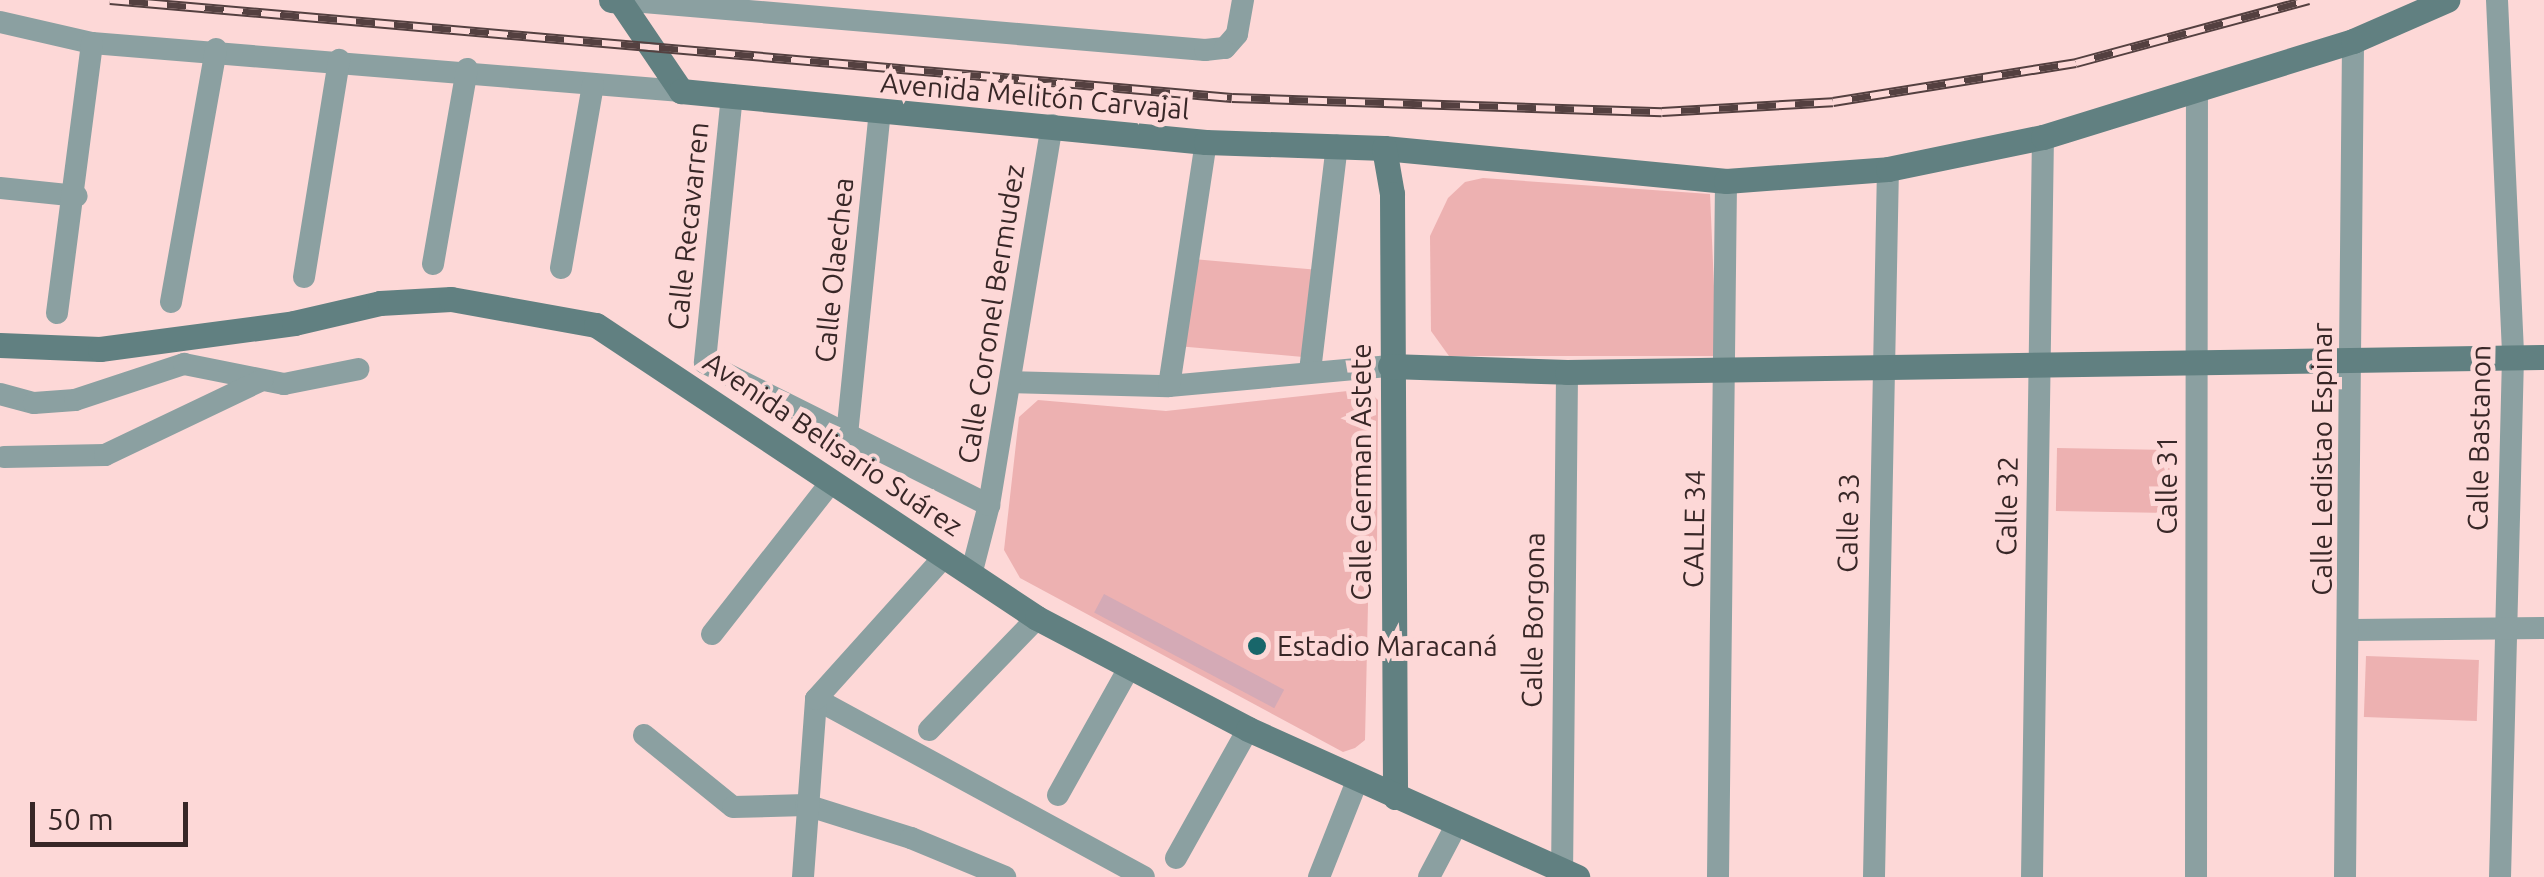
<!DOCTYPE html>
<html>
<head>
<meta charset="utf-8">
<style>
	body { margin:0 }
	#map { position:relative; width:2544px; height:877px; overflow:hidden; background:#fdd8d7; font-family:Ubuntu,sans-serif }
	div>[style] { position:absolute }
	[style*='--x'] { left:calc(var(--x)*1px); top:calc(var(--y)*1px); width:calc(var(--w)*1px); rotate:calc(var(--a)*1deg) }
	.green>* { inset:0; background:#edb1b1; transform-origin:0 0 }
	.building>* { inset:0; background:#d4aab6; transform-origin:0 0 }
	.street>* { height:22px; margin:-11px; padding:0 11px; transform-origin:11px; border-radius:11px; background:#8ba0a1 }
	.secondary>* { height:25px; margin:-12.5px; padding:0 12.5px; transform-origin:12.5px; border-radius:12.5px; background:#618081 }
	.rail>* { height:10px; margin-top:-5px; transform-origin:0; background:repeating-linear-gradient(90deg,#fdd8d7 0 19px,#544040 0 38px); box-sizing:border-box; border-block:2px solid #544040 }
	.dots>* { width:28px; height:28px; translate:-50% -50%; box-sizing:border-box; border:5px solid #fdd8d7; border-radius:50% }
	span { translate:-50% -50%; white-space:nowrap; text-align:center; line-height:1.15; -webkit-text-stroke:10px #fdd8d7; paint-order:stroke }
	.street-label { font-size:28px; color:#382727 }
	.poi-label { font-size:28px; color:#382727 }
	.left { translate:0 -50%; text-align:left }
	.scale { position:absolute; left:30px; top:802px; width:158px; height:45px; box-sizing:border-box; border:5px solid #382727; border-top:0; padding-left:12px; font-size:30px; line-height:35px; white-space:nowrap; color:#382727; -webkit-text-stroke:8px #fdd8d7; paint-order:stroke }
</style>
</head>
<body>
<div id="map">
	<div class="green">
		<div style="clip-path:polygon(1483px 178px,1710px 194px,1717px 356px,1449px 356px,1431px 331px,1430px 236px,1448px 198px,1465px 182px)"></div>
		<div style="left:1193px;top:259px;width:121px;height:88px;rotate:5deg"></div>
		<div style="clip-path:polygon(1366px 389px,1378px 400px,1377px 550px,1369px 558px,1365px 740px,1355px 748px,1343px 752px,1020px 578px,1004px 550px,1019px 417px,1038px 400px,1166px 411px)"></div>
		<div style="left:2057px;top:448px;width:113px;height:63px;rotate:1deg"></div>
		<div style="left:2366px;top:656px;width:113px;height:61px;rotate:2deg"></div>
	</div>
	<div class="building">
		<div style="left:1104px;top:594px;width:204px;height:21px;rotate:28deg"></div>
	</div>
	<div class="street">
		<div style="--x:620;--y:0;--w:587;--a:4.89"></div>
		<div style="--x:1205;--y:50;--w:20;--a:-6"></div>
		<div style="--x:1225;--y:48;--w:18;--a:-49"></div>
		<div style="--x:1237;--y:34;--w:35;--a:-80"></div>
		<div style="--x:2497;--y:0;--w:357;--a:87.4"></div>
		<div style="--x:2513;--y:357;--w:520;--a:91.43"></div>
		<div style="--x:0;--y:22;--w:94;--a:12.9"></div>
		<div style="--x:92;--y:43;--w:591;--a:4.66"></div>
		<div style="--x:732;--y:95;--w:269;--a:95.8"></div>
		<div style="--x:705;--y:363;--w:318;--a:26.6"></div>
		<div style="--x:0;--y:188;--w:77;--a:5.9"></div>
		<div style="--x:433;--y:264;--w:198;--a:-80.1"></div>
		<div style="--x:561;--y:268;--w:186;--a:-80.1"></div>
		<div style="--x:304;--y:277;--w:220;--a:-80.8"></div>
		<div style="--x:171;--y:302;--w:257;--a:-79.9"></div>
		<div style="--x:57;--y:313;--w:272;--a:-82.6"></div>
		<div style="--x:1310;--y:371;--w:227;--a:-83.2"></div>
		<div style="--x:1011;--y:382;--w:158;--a:1.5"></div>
		<div style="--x:1169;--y:386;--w:222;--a:-5.2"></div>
		<div style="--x:1169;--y:386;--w:247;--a:-81.4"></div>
		<div style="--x:0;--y:394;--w:35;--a:15"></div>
		<div style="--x:34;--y:403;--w:41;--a:-4.2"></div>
		<div style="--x:75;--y:400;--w:115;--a:-18.3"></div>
		<div style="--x:184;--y:364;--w:102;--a:11.3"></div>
		<div style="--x:284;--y:384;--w:76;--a:-11.3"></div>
		<div style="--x:847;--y:435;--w:326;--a:-84.2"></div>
		<div style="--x:4;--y:457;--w:101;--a:-1.1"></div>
		<div style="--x:105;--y:455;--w:174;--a:-25.5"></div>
		<div style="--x:972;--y:571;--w:68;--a:-75.6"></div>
		<div style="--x:989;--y:505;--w:385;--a:-80.6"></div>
		<div style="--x:2352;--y:630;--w:192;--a:-0.6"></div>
		<div style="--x:712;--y:634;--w:193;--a:-51.9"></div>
		<div style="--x:816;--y:699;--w:373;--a:28.5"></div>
		<div style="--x:929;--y:730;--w:156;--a:-46"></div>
		<div style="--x:644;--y:735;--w:114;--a:39"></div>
		<div style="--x:733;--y:807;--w:73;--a:-1.6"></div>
		<div style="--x:806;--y:805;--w:110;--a:17.4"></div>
		<div style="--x:911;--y:838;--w:102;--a:22.5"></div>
		<div style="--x:1058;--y:795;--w:148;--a:-60.8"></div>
		<div style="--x:1176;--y:858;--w:148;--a:-60.8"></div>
		<div style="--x:803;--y:877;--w:178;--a:-85.8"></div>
		<div style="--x:816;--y:699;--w:191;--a:-48"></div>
		<div style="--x:1319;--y:877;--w:103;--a:-68.4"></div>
		<div style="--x:1429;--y:877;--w:60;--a:-62.2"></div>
		<div style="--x:1562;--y:877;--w:505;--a:-89.43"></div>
		<div style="--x:1718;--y:877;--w:696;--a:-89.34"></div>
		<div style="--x:1874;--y:877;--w:708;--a:-88.87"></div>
		<div style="--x:2032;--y:877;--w:740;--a:-89.15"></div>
		<div style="--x:2196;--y:877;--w:784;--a:-89.93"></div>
		<div style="--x:2345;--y:877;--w:836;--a:-89.45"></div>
	</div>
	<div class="secondary">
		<div style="--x:611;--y:0;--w:9;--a:6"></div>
		<div style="--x:620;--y:1;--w:109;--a:55.9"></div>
		<div style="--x:681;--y:91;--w:527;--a:5.55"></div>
		<div style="--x:1206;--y:142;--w:178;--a:1.9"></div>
		<div style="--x:1384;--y:148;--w:344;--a:5.5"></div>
		<div style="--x:1726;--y:181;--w:162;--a:-4.2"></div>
		<div style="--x:1888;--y:169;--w:158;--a:-11.7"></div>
		<div style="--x:2043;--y:137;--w:325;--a:-17.2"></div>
		<div style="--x:2353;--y:41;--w:103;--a:-23.6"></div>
		<div style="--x:1384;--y:148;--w:47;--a:80.1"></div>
		<div style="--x:1392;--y:194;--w:603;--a:89.71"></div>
		<div style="--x:0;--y:345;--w:100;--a:2.3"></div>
		<div style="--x:100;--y:349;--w:196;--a:-7.6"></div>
		<div style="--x:294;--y:323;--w:88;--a:-13.1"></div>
		<div style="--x:380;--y:303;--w:71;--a:-3.2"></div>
		<div style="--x:451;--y:299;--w:147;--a:10.2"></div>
		<div style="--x:596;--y:325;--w:529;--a:33.6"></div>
		<div style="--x:1037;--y:618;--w:238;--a:27.7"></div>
		<div style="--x:1248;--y:729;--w:361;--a:24.2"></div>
		<div style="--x:1390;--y:366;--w:177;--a:1.9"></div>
		<div style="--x:1567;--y:372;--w:977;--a:-0.88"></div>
	</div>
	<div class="rail">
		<div style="--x:110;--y:0;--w:1126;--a:4.99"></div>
		<div style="--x:1232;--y:98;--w:430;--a:1.9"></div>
		<div style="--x:1662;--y:112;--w:171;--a:-3.3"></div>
		<div style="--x:1833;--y:102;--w:246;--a:-9.1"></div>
		<div style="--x:2076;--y:63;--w:241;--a:-15.1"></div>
	</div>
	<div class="dots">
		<div style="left:1257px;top:646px;background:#18666a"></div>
	</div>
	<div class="street-label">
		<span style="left:1035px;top:96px;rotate:5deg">Avenida Melitón Carvajal</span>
		<span style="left:688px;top:226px;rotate:-84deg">Calle Recavarren</span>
		<span style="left:834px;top:270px;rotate:-84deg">Calle Olaechea</span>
		<span style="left:991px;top:314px;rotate:-81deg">Calle Coronel Bermudez</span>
		<span style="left:2479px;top:438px;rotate:-89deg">Calle Bastanon</span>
		<span style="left:833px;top:444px;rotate:34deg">Avenida Belisario Suárez</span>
		<span style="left:2322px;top:459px;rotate:-90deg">Calle Ledistao Espinar</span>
		<span style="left:1361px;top:472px;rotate:-90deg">Calle German Astete</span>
		<span style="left:2167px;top:485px;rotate:-90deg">Calle 31</span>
		<span style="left:2007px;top:506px;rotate:-89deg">Calle 32</span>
		<span style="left:1848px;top:523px;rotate:-89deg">Calle 33</span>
		<span style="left:1694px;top:529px;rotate:-89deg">CALLE 34</span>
		<span style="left:1533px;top:620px;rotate:-89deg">Calle Borgona</span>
	</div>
	<div class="poi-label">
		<span class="left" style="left:1277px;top:646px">Estadio Maracaná</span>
	</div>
	<div class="scale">50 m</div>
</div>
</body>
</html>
